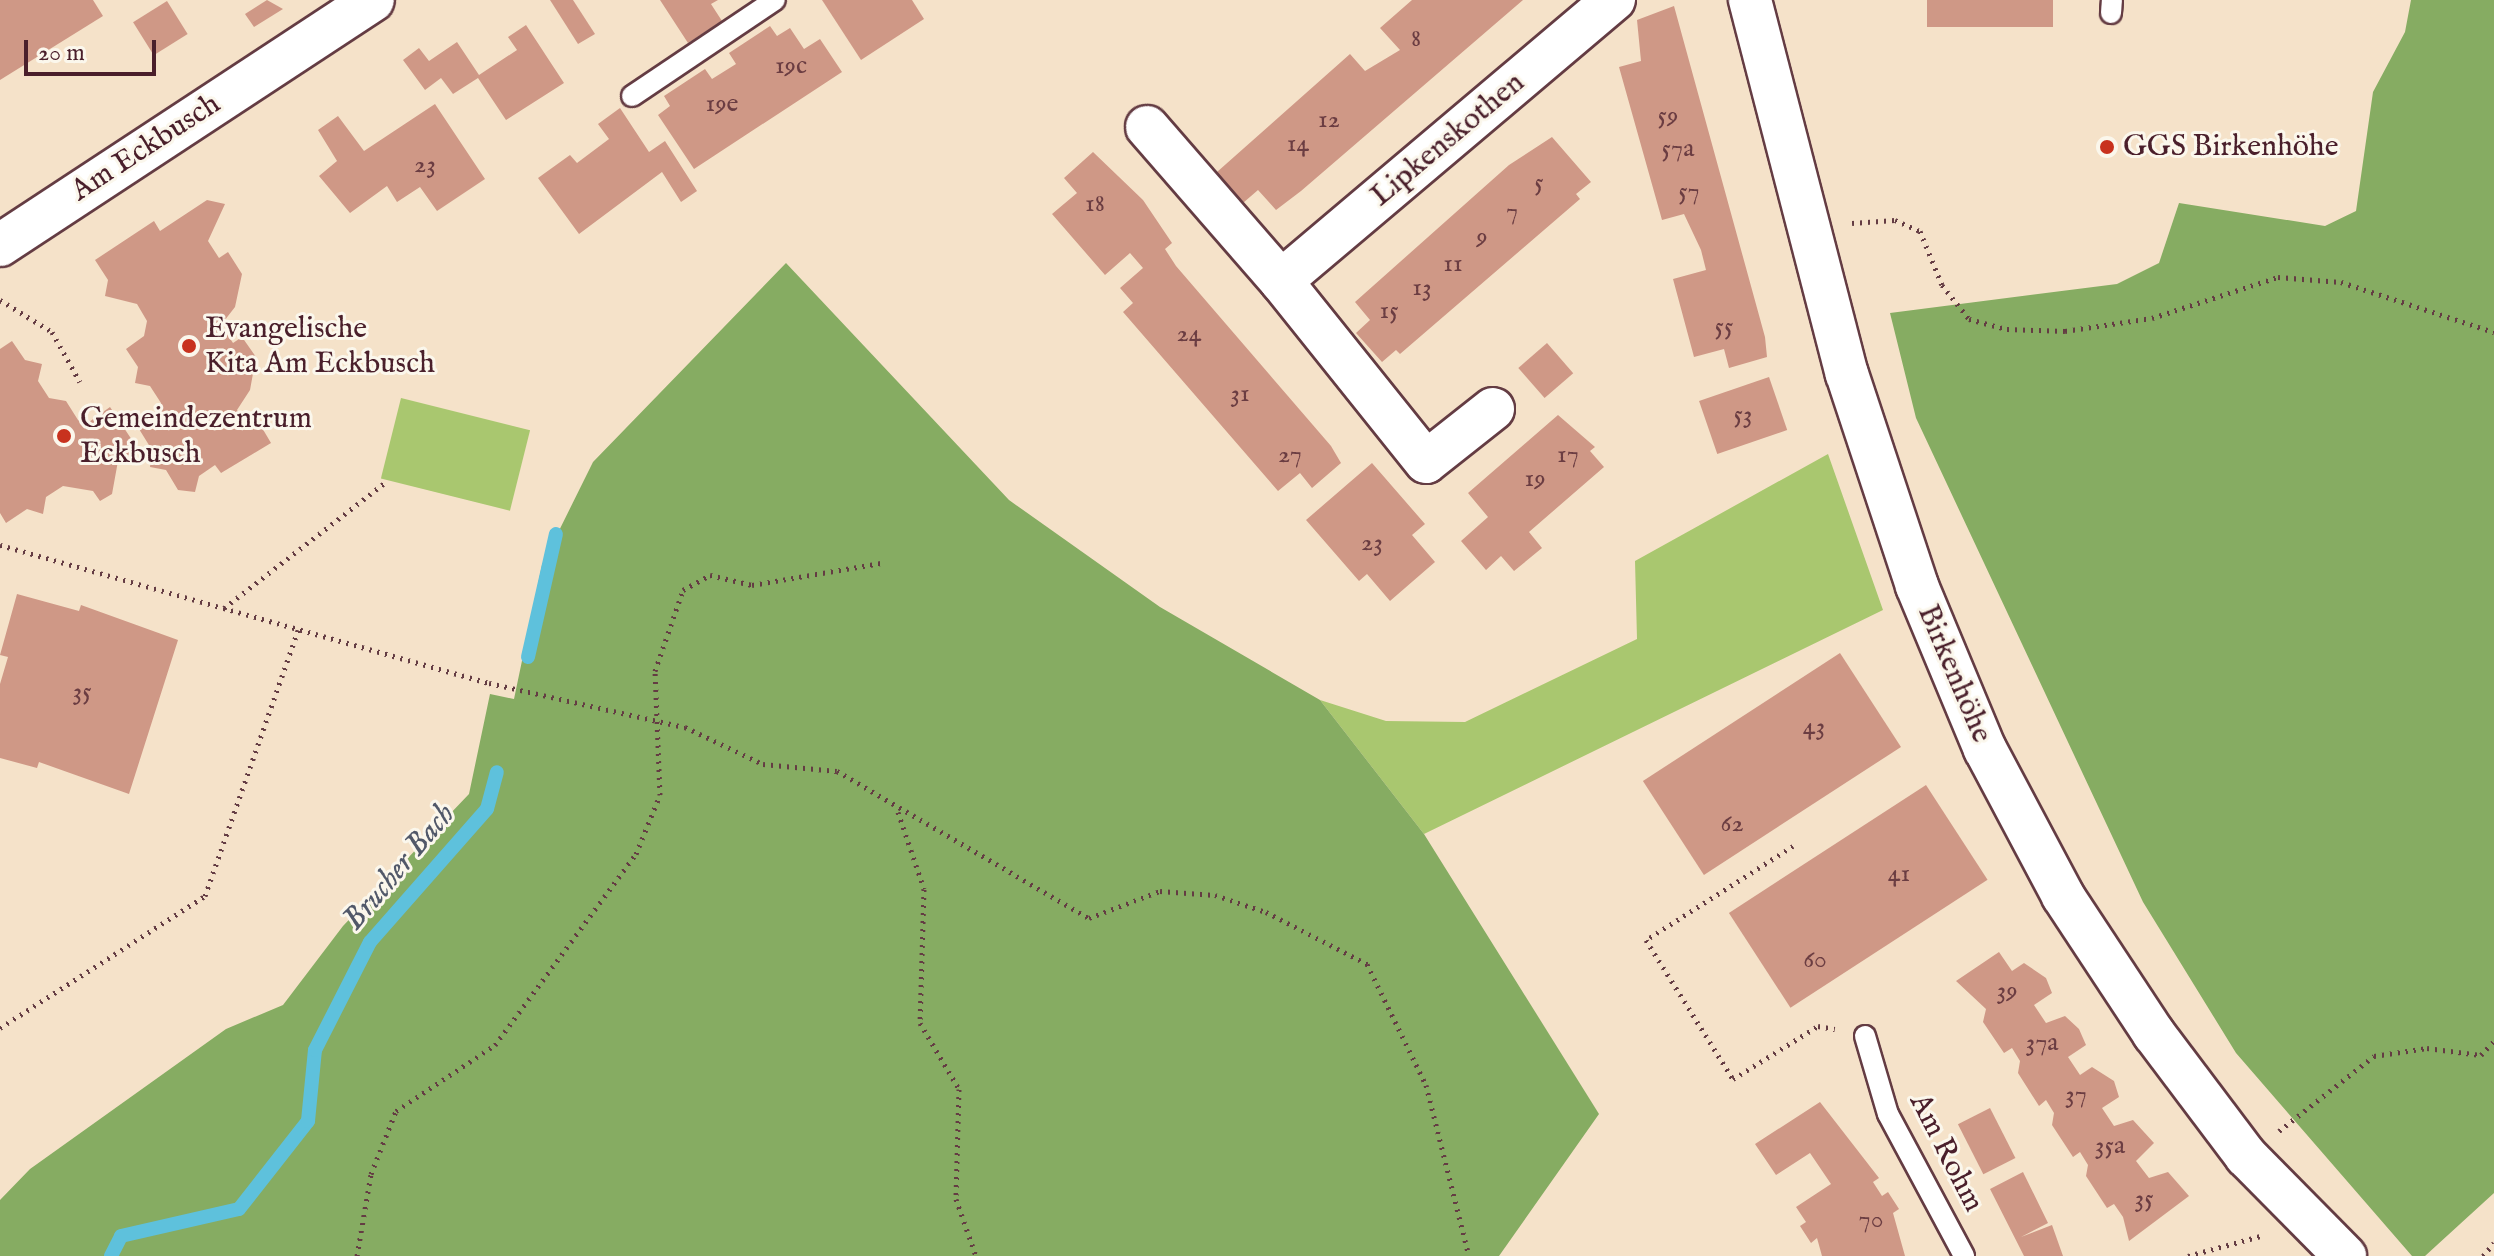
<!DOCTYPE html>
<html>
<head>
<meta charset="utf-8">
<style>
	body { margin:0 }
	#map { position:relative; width:2494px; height:1256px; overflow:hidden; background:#f5e2c9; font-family:"IM FELL English",serif }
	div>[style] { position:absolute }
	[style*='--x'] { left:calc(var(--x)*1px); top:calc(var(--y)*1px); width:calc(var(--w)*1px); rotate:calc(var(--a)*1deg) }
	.green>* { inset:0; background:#a9c76f; transform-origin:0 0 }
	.forest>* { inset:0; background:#86ac62 }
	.stream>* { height:14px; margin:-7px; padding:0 7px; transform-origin:7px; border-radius:7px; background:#5ec1dc }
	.building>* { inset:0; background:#cf9886; transform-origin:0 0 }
	.path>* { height:5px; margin-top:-2.5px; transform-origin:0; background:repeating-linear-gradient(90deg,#643c43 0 2px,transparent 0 8px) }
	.roads { filter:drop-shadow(2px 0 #643c43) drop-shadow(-2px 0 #643c43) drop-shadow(0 2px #643c43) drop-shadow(0 -2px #643c43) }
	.lane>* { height:20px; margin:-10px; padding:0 10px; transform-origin:10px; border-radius:10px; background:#fff }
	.street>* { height:42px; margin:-21px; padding:0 21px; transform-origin:21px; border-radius:21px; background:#fff }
	.dots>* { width:22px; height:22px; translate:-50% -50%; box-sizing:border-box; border:4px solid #fbf7ec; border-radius:50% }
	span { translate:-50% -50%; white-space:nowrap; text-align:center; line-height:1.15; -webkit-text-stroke:6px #fbf7ec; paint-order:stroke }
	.number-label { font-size:26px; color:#6b3d42 }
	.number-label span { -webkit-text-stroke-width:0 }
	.street-label { font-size:30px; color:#4a1f2b }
	.poi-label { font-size:30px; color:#4a1f2b }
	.left { translate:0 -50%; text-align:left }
	.water-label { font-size:32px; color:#515869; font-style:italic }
	.scale { position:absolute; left:24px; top:40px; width:132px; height:36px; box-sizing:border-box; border:4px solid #4a1f2b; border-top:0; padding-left:10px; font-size:24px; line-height:28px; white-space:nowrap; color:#4a1f2b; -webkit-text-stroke:6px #fbf7ec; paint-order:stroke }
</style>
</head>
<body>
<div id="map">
	<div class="green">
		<div style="left:401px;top:398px;width:133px;height:83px;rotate:14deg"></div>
		<div style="clip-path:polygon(1828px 454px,1883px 610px,1424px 834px,1320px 700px,1386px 721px,1465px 722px,1637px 639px,1635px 561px)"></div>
	</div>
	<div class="forest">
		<div style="clip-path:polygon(2411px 0,2494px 0,2494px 1193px,2425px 1256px,2412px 1256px,2236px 1053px,2143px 902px,1916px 418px,1890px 313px,2117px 284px,2159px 263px,2179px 203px,2325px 226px,2356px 211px,2373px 92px,2405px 32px)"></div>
		<div style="clip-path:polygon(786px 263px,1009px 500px,1160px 607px,1320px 700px,1424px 834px,1599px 1114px,1499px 1256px,0 1256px,0 1200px,30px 1169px,226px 1029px,283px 1005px,343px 926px,469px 794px,490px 694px,514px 699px,542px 565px,593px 462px)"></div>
	</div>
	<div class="stream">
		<div style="--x:528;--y:657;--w:126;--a:-77.2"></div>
		<div style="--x:111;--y:1256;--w:22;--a:-63"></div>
		<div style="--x:121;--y:1236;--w:121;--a:-12.9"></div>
		<div style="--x:239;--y:1209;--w:112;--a:-51.9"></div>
		<div style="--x:308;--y:1121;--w:71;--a:-84.4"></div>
		<div style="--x:315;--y:1050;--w:121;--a:-63"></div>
		<div style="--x:370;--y:942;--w:177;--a:-48.7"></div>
		<div style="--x:487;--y:809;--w:38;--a:-75"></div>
	</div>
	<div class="building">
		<div style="clip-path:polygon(0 0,93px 0,103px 16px,0 80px)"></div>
		<div style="clip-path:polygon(267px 0,283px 9px,254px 27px,245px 14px)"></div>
		<div style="clip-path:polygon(550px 0,573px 0,595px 34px,578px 44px)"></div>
		<div style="clip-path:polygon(660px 0,718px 0,711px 4px,722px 21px,688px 43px)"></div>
		<div style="clip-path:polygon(822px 0,912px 0,924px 19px,861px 60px)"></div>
		<div style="clip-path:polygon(1412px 0,1523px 0,1301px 191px,1276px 210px,1258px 190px,1243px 203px,1217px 172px,1350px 54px,1365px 71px,1400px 50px,1380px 28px)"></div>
		<div style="left:1927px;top:0;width:126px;height:27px"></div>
		<div style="left:167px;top:1px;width:39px;height:40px;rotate:58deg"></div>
		<div style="clip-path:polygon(1674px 6px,1765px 337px,1767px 357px,1729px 368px,1724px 349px,1694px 357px,1673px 279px,1706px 270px,1701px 250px,1684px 214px,1662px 220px,1619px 67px,1641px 61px,1637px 20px)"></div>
		<div style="clip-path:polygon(526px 25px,564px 83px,506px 120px,478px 78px,453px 94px,441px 78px,425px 90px,403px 60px,419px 48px,429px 61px,457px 42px,479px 75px,517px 50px,508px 37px)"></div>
		<div style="clip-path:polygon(770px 26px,777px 36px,790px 28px,804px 49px,820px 39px,842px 72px,694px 169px,658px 115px,670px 106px,664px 96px,705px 69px,712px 79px,736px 64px,729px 53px)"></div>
		<div style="clip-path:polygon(435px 104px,485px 179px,437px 211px,420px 187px,397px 202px,387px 186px,350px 213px,319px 176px,337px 161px,318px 130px,338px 116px,364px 151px)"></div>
		<div style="clip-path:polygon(620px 108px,649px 152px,665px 141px,697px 191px,681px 202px,662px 172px,579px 234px,538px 178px,570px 155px,577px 163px,609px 139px,598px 124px)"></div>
		<div style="clip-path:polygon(1552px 137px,1591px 182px,1576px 194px,1580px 199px,1400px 354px,1396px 350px,1382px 362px,1356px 333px,1370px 320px,1355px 302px,1509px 165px)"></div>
		<div style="clip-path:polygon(1093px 152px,1143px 200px,1172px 243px,1165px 249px,1176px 266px,1331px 446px,1341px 463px,1312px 488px,1300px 473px,1278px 491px,1123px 312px,1133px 303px,1120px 288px,1143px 268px,1130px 253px,1105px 275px,1052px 214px,1077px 193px,1064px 178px)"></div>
		<div style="clip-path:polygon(207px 200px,225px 204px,208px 241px,219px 258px,228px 252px,242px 274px,235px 307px,221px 325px,233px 343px,242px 337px,256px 357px,250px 390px,237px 410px,247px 428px,258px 421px,271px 443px,221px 473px,215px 465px,199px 476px,195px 492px,178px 490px,166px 470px,150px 467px,152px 450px,139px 429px,159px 418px,161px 403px,150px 386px,135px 383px,138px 367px,126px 349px,144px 336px,147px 321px,137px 304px,105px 296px,108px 280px,95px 260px,154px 221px,160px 231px)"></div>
		<div style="clip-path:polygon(12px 341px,25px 360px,42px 364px,38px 381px,49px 398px,66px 401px,78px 420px,89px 422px,110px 407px,138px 449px,118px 461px,112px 494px,100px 501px,93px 491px,63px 486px,46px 497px,43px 514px,27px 509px,6px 523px,0 513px,0 349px)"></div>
		<div style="left:1547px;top:343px;width:40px;height:38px;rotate:49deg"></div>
		<div style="left:1769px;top:377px;width:56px;height:74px;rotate:71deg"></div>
		<div style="clip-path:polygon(1558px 415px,1595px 447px,1590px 451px,1604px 467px,1529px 532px,1542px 548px,1514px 571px,1501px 556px,1486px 570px,1461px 541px,1488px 517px,1468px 493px)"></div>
		<div style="clip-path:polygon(1372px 463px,1425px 524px,1412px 535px,1435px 562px,1390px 601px,1367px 574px,1359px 581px,1306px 520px)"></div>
		<div style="clip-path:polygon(17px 594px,79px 611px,81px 605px,178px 640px,129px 794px,39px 762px,37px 768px,0 758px,0 684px,8px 657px,0 655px)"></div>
		<div style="left:1840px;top:653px;width:112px;height:235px;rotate:57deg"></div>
		<div style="left:1926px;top:785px;width:113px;height:235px;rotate:57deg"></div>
		<div style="clip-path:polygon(1999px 952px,2012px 971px,2024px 963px,2046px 978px,2052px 993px,2034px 1005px,2046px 1023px,2065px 1016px,2079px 1029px,2086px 1045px,2068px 1057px,2080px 1075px,2092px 1067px,2114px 1081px,2119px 1097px,2102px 1108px,2114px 1126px,2133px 1120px,2154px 1143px,2136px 1161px,2149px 1178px,2168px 1172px,2189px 1196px,2129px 1241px,2123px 1217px,2114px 1204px,2107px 1208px,2086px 1176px,2088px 1165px,2080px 1152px,2073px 1157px,2052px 1125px,2054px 1113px,2046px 1100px,2039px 1106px,2018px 1073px,2020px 1061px,2012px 1048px,2004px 1053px,1983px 1022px,1986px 1009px,1956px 981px)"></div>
		<div style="clip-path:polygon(1820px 1102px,1879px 1178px,1873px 1182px,1882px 1196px,1888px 1192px,1899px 1209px,1893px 1213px,1905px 1256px,1822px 1256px,1817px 1238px,1811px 1243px,1800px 1226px,1806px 1222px,1796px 1207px,1831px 1184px,1810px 1153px,1776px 1175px,1755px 1144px)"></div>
		<div style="left:1990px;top:1108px;width:56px;height:36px;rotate:63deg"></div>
		<div style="clip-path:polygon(2023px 1172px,2048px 1223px,2021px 1237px,2052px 1225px,2063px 1256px,2024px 1256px,1990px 1189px)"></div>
	</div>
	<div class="path">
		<div style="--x:1852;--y:223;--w:43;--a:-4"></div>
		<div style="--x:1895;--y:220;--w:27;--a:24"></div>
		<div style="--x:1920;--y:231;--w:58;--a:67.8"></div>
		<div style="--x:1942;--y:285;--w:43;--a:51.5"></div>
		<div style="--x:1969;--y:319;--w:39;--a:15"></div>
		<div style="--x:2007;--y:329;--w:58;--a:2"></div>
		<div style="--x:2065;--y:331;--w:88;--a:-8.5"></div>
		<div style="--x:2152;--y:318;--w:133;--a:-18"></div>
		<div style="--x:2278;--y:277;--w:63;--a:4.5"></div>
		<div style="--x:2341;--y:282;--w:161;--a:18.1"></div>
		<div style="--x:0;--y:300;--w:61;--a:31.6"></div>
		<div style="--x:52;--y:332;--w:57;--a:60.8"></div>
		<div style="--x:0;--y:545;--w:508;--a:15.76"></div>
		<div style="--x:489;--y:683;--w:201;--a:12.7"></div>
		<div style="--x:685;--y:727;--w:86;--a:25.4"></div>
		<div style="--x:763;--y:764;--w:74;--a:5.4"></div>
		<div style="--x:837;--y:771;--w:292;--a:30.3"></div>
		<div style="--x:1089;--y:918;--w:76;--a:-20.8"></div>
		<div style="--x:1160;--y:891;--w:55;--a:4.2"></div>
		<div style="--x:1215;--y:895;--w:54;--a:18.4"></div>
		<div style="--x:1266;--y:912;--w:114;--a:27.2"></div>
		<div style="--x:1367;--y:964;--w:135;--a:64"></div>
		<div style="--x:1426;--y:1085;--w:176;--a:75.9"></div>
		<div style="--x:224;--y:608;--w:207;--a:-37.9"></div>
		<div style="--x:898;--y:812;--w:81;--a:71.3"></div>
		<div style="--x:924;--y:889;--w:134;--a:91.7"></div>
		<div style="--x:920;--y:1023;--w:77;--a:59.4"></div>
		<div style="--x:959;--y:1089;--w:110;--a:91.6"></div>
		<div style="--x:956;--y:1199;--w:60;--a:70.7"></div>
		<div style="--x:1793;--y:846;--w:174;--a:147.4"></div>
		<div style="--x:1646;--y:940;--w:164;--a:58"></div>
		<div style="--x:1733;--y:1079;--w:100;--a:-31.9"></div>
		<div style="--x:1818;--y:1026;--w:17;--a:10"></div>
		<div style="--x:0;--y:1028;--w:244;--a:-32.8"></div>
		<div style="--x:205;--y:896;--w:282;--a:-70.7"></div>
		<div style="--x:2279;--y:1131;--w:121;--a:-38.3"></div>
		<div style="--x:2374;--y:1056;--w:54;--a:-8.6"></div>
		<div style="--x:2427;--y:1048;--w:54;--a:7.4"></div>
		<div style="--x:2481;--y:1055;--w:19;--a:-47"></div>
		<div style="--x:357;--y:1256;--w:83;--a:-80.3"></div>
		<div style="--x:371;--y:1174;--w:68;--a:-68.4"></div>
		<div style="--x:396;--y:1111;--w:119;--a:-33.7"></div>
		<div style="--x:495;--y:1045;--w:237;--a:-53.6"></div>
		<div style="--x:636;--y:854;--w:64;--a:-67.9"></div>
		<div style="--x:660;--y:795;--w:124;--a:-92.3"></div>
		<div style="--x:655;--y:671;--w:86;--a:-70.9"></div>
		<div style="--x:683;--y:590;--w:31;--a:-29"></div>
		<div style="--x:710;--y:575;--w:43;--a:13.4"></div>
		<div style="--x:752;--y:585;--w:131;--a:-9.7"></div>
		<div style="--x:2188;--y:1256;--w:79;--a:-15.4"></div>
		<div style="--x:2483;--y:1256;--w:17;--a:-50"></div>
	</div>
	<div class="roads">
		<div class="lane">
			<div style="--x:2111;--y:13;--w:13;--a:-86"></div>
			<div style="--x:632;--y:96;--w:172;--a:-33.9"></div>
			<div style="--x:1865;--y:1036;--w:81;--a:73.6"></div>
			<div style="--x:1888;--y:1114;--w:161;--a:61.8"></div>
		</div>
		<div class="street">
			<div style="--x:1750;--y:0;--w:386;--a:75.5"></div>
			<div style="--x:1847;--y:374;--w:223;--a:71.7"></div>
			<div style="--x:1917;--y:586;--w:177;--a:67.4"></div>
			<div style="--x:1985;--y:749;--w:166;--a:62"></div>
			<div style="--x:2063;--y:896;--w:165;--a:56.6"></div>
			<div style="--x:2154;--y:1034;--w:153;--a:53"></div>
			<div style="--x:2246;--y:1156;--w:141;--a:45.3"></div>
			<div style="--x:1147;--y:127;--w:204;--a:49"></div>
			<div style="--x:0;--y:245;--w:446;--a:-33.3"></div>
			<div style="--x:1493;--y:409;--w:85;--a:141.7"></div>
			<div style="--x:1426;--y:462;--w:232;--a:-128.7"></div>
			<div style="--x:1281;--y:281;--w:436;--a:-40.2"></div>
		</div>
	</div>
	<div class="dots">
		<div style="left:2107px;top:147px;background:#c8321e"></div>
		<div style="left:189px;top:346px;background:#c8321e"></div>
		<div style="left:64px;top:436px;background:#c8321e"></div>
	</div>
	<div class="number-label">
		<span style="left:1416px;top:39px">8</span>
		<span style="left:791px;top:66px">19c</span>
		<span style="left:722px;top:104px">19e</span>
		<span style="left:1668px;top:116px">59</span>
		<span style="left:1329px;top:120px">12</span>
		<span style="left:1298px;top:144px">14</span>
		<span style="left:1678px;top:149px">57a</span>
		<span style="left:425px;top:165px">23</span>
		<span style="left:1539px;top:183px">5</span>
		<span style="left:1689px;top:192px">57</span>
		<span style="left:1095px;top:204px">18</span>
		<span style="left:1512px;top:212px">7</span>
		<span style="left:1482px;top:237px">9</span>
		<span style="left:1453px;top:264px">11</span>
		<span style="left:1422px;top:288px">13</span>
		<span style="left:1389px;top:311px">15</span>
		<span style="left:1724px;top:327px">55</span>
		<span style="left:1189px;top:334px">24</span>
		<span style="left:1240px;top:394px">31</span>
		<span style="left:1743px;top:415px">53</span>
		<span style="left:1290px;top:455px">27</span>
		<span style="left:1568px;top:455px">17</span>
		<span style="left:1535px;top:479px">19</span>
		<span style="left:1372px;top:543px">23</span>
		<span style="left:82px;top:692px">35</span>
		<span style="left:1814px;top:727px">43</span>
		<span style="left:1732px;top:824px">62</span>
		<span style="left:1899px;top:874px">41</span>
		<span style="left:1815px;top:960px">60</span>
		<span style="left:2007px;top:991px">39</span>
		<span style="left:2042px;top:1043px">37a</span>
		<span style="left:2076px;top:1095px">37</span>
		<span style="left:2110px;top:1146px">35a</span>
		<span style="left:2144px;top:1199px">35</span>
		<span style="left:1871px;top:1220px">70</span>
	</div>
	<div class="street-label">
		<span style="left:1448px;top:140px;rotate:-40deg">Lipkenskothen</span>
		<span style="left:146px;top:148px;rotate:-33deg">Am Eckbusch</span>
		<span style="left:1954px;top:674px;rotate:67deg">Birkenhöhe</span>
		<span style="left:1946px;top:1153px;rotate:63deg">Am Rohm</span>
	</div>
	<div class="poi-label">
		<span class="left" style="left:2123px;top:147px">GGS Birkenhöhe</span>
		<span class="left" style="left:205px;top:346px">Evangelische<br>Kita Am Eckbusch</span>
		<span class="left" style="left:80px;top:436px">Gemeindezentrum<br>Eckbusch</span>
	</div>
	<div class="water-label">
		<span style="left:400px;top:868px;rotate:-50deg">Brucher Bach</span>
	</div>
	<div class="scale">20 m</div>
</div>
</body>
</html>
